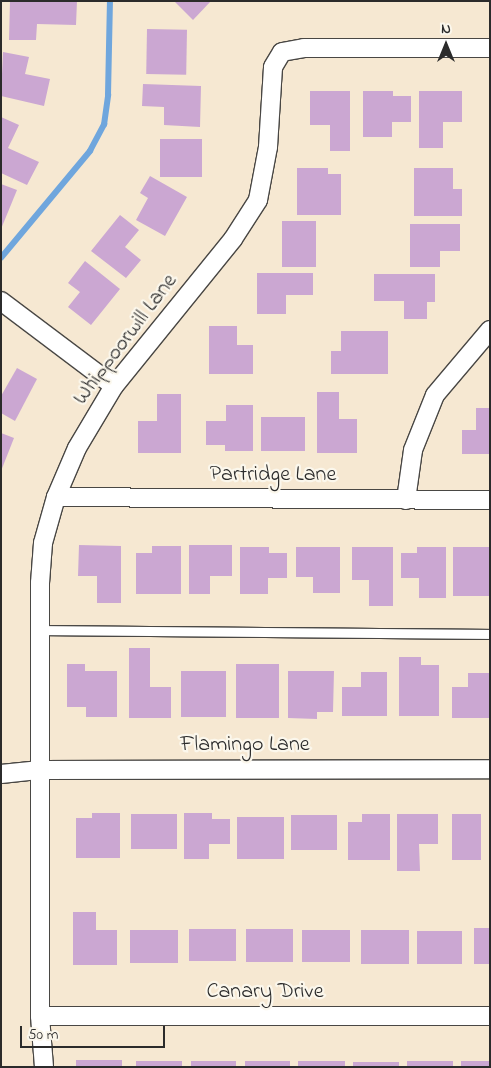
<!DOCTYPE html>
<html>
<head>
<meta charset="utf-8">
<style>
	body { margin:0 }
	#map { position:relative; width:491px; height:1068px; overflow:hidden; background:#f6e8d2; font-family:"Indie Flower",sans-serif }
	div>[style] { position:absolute }
	[style*='--x'] { left:calc(var(--x)*1px); top:calc(var(--y)*1px); width:calc(var(--w)*1px); rotate:calc(var(--a)*1deg) }
	.stream>* { height:5.5px; margin:-2.75px; padding:0 2.75px; transform-origin:2.75px; border-radius:2.75px; background:#6fa6dd }
	.building>* { inset:0; background:#cba7d2; transform-origin:0 0 }
	.roads { filter:drop-shadow(1px 0 #494744) drop-shadow(-1px 0 #494744) drop-shadow(0 1px #494744) drop-shadow(0 -1px #494744) }
	.lane>* { height:9px; margin:-4.5px; padding:0 4.5px; transform-origin:4.5px; border-radius:4.5px; background:#fff }
	.street>* { height:18px; margin:-9px; padding:0 9px; transform-origin:9px; border-radius:9px; background:#fff }
	span { translate:-50% -50%; white-space:nowrap; text-align:center; line-height:1.15; -webkit-text-stroke:4.5px #fbf7ec; paint-order:stroke }
	.street-label { font-size:22px; color:#2b2b2b }
	.frame { position:absolute; inset:0; border:2px solid #2b2b2b; pointer-events:none }
	.north { position:absolute; left:421px; top:20px; width:50px; height:50px; -webkit-text-stroke:4px #fbf7ec; paint-order:stroke; rotate:0deg; font-size:14px; font-weight:700; line-height:20px; text-align:center; color:#2b2b2b }
	.north::after { content:''; display:block; margin:auto; width:18px; height:22px; background:#2b2b2b; clip-path:polygon(50% 0,100% 100%,50% 72%,0 100%) }
	.scale { position:absolute; left:20px; top:1026px; width:145px; height:22px; box-sizing:border-box; border:2px solid #2b2b2b; border-top:0; padding-left:6px; font-size:15px; line-height:18px; white-space:nowrap; color:#2b2b2b; -webkit-text-stroke:4px #fbf7ec; paint-order:stroke }
</style>
</head>
<body>
<div id="map">
	<div class="stream">
		<div style="--x:1;--y:258;--w:139;--a:-50.2"></div>
		<div style="--x:90;--y:151;--w:30;--a:-62"></div>
		<div style="--x:104;--y:125;--w:30;--a:-82"></div>
		<div style="--x:108;--y:95;--w:94;--a:-88.8"></div>
	</div>
	<div class="building">
		<div style="clip-path:polygon(10px 1px,77px 1px,76px 25px,37px 24px,36px 40px,9px 40px)"></div>
		<div style="clip-path:polygon(174px 1px,211px 1px,193px 20px)"></div>
		<div style="left:147px;top:29px;width:40px;height:45px;rotate:1deg"></div>
		<div style="clip-path:polygon(3px 52px,29px 57px,25px 74px,50px 79px,44px 106px,1px 96px)"></div>
		<div style="clip-path:polygon(143px 84px,201px 86px,200px 127px,164px 125px,164px 107px,142px 106px)"></div>
		<div style="clip-path:polygon(310px 91px,350px 91px,350px 151px,330px 151px,330px 125px,310px 125px)"></div>
		<div style="clip-path:polygon(363px 91px,393px 91px,393px 96px,411px 96px,411px 122px,392px 122px,392px 137px,363px 137px)"></div>
		<div style="clip-path:polygon(419px 91px,462px 91px,462px 122px,443px 122px,443px 148px,419px 148px)"></div>
		<div style="clip-path:polygon(1px 117px,19px 125px,8px 148px,39px 162px,27px 185px,1px 173px)"></div>
		<div style="left:160px;top:139px;width:42px;height:38px"></div>
		<div style="clip-path:polygon(297px 168px,328px 168px,328px 174px,341px 174px,341px 215px,297px 215px)"></div>
		<div style="clip-path:polygon(414px 168px,453px 168px,453px 189px,462px 189px,462px 216px,414px 216px)"></div>
		<div style="clip-path:polygon(150px 176px,187px 197px,165px 236px,136px 220px,148px 198px,140px 193px)"></div>
		<div style="clip-path:polygon(1px 184px,17px 190px,1px 229px)"></div>
		<div style="clip-path:polygon(120px 215px,139px 230px,125px 247px,141px 260px,126px 278px,91px 251px)"></div>
		<div style="left:282px;top:221px;width:34px;height:46px"></div>
		<div style="clip-path:polygon(410px 224px,460px 224px,460px 251px,440px 251px,440px 267px,410px 267px)"></div>
		<div style="clip-path:polygon(85px 261px,120px 289px,91px 325px,68px 307px,80px 292px,68px 283px)"></div>
		<div style="clip-path:polygon(257px 273px,313px 273px,313px 295px,286px 295px,286px 314px,257px 314px)"></div>
		<div style="clip-path:polygon(374px 274px,435px 274px,435px 302px,427px 302px,427px 319px,404px 319px,404px 301px,374px 301px)"></div>
		<div style="clip-path:polygon(209px 326px,237px 326px,237px 345px,253px 345px,253px 374px,209px 374px)"></div>
		<div style="clip-path:polygon(341px 331px,388px 331px,388px 374px,331px 374px,331px 351px,341px 351px)"></div>
		<div style="clip-path:polygon(17px 368px,37px 379px,15px 421px,1px 413px,1px 396px)"></div>
		<div style="clip-path:polygon(317px 392px,339px 392px,339px 419px,357px 419px,357px 453px,317px 453px)"></div>
		<div style="clip-path:polygon(157px 394px,181px 394px,181px 453px,138px 453px,138px 421px,157px 421px)"></div>
		<div style="clip-path:polygon(226px 405px,253px 405px,253px 451px,225px 451px,225px 445px,206px 445px,206px 421px,226px 421px)"></div>
		<div style="clip-path:polygon(476px 408px,490px 408px,490px 454px,462px 454px,462px 430px,476px 430px)"></div>
		<div style="left:261px;top:417px;width:44px;height:34px"></div>
		<div style="clip-path:polygon(1px 433px,14px 438px,1px 471px)"></div>
		<div style="clip-path:polygon(79px 545px,121px 546px,121px 603px,97px 603px,97px 576px,78px 576px)"></div>
		<div style="clip-path:polygon(189px 545px,232px 545px,232px 576px,210px 576px,210px 594px,189px 594px)"></div>
		<div style="clip-path:polygon(152px 546px,181px 546px,181px 594px,136px 594px,136px 553px,152px 553px)"></div>
		<div style="clip-path:polygon(240px 547px,269px 547px,269px 553px,287px 553px,287px 578px,268px 578px,268px 594px,240px 594px)"></div>
		<div style="clip-path:polygon(296px 547px,340px 547px,340px 593px,313px 593px,313px 577px,296px 577px)"></div>
		<div style="clip-path:polygon(352px 547px,393px 547px,393px 606px,369px 606px,369px 580px,352px 580px)"></div>
		<div style="clip-path:polygon(417px 547px,446px 547px,446px 598px,419px 598px,419px 578px,401px 578px,401px 553px,417px 553px)"></div>
		<div style="left:453px;top:547px;width:37px;height:49px"></div>
		<div style="clip-path:polygon(129px 648px,150px 648px,150px 687px,171px 687px,171px 718px,129px 718px)"></div>
		<div style="clip-path:polygon(399px 657px,421px 657px,421px 665px,439px 665px,439px 716px,399px 716px)"></div>
		<div style="clip-path:polygon(67px 664px,85px 664px,85px 671px,117px 671px,117px 717px,86px 717px,86px 707px,67px 707px)"></div>
		<div style="left:236px;top:664px;width:43px;height:54px"></div>
		<div style="left:181px;top:671px;width:45px;height:46px"></div>
		<div style="clip-path:polygon(288px 671px,334px 671px,333px 712px,317px 712px,317px 719px,288px 718px)"></div>
		<div style="clip-path:polygon(361px 672px,387px 672px,387px 716px,342px 716px,342px 687px,361px 687px)"></div>
		<div style="clip-path:polygon(468px 673px,490px 673px,490px 718px,452px 718px,452px 687px,468px 687px)"></div>
		<div style="clip-path:polygon(92px 813px,120px 813px,120px 858px,76px 858px,76px 818px,92px 818px)"></div>
		<div style="clip-path:polygon(184px 813px,212px 813px,212px 819px,230px 819px,230px 844px,209px 844px,209px 859px,184px 859px)"></div>
		<div style="left:131px;top:814px;width:46px;height:35px"></div>
		<div style="clip-path:polygon(362px 814px,390px 814px,390px 860px,348px 860px,348px 822px,362px 822px)"></div>
		<div style="clip-path:polygon(397px 814px,438px 814px,438px 844px,419px 844px,420px 871px,397px 871px)"></div>
		<div style="left:452px;top:814px;width:29px;height:46px"></div>
		<div style="left:291px;top:815px;width:46px;height:35px"></div>
		<div style="left:237px;top:817px;width:47px;height:42px"></div>
		<div style="clip-path:polygon(73px 912px,96px 912px,96px 930px,117px 930px,117px 965px,73px 965px)"></div>
		<div style="left:474px;top:928px;width:16px;height:36px"></div>
		<div style="left:189px;top:929px;width:47px;height:32px"></div>
		<div style="left:246px;top:929px;width:47px;height:33px"></div>
		<div style="left:130px;top:930px;width:48px;height:33px"></div>
		<div style="left:302px;top:930px;width:48px;height:32px"></div>
		<div style="left:361px;top:930px;width:48px;height:34px"></div>
		<div style="left:417px;top:931px;width:45px;height:33px"></div>
		<div style="left:76px;top:1060px;width:46px;height:7px"></div>
		<div style="left:136px;top:1061px;width:46px;height:6px"></div>
		<div style="left:191px;top:1061px;width:45px;height:6px"></div>
		<div style="left:245px;top:1061px;width:45px;height:6px"></div>
		<div style="left:298px;top:1061px;width:47px;height:6px"></div>
		<div style="left:407px;top:1061px;width:46px;height:6px"></div>
		<div style="left:461px;top:1061px;width:29px;height:6px"></div>
		<div style="left:353px;top:1062px;width:46px;height:5px"></div>
	</div>
	<div class="roads">
		<div class="lane">
			<div style="--x:39;--y:630;--w:451;--a:0.5"></div>
		</div>
		<div class="street">
			<div style="--x:1;--y:301;--w:141;--a:37"></div>
			<div style="--x:56;--y:497;--w:434;--a:0.4"></div>
			<div style="--x:406;--y:500;--w:50;--a:-82"></div>
			<div style="--x:413;--y:450;--w:59;--a:-68.2"></div>
			<div style="--x:435;--y:395;--w:85;--a:-49.8"></div>
			<div style="--x:1;--y:774;--w:37;--a:-6"></div>
			<div style="--x:38;--y:770;--w:452;--a:-0.1"></div>
			<div style="--x:40;--y:1016;--w:450;--a:0"></div>
			<div style="--x:44;--y:1067;--w:51;--a:-94.5"></div>
			<div style="--x:40;--y:1016;--w:433;--a:-90"></div>
			<div style="--x:40;--y:583;--w:40;--a:-85.7"></div>
			<div style="--x:43;--y:543;--w:48;--a:-74.2"></div>
			<div style="--x:56;--y:497;--w:53;--a:-66.8"></div>
			<div style="--x:77;--y:448;--w:72;--a:-59.2"></div>
			<div style="--x:114;--y:386;--w:189;--a:-51"></div>
			<div style="--x:233;--y:239;--w:46;--a:-57.3"></div>
			<div style="--x:258;--y:200;--w:54;--a:-79.3"></div>
			<div style="--x:268;--y:147;--w:80;--a:-86.4"></div>
			<div style="--x:273;--y:67;--w:17;--a:-59"></div>
			<div style="--x:282;--y:52;--w:22;--a:-10"></div>
			<div style="--x:304;--y:48;--w:186;--a:0"></div>
		</div>
	</div>
	<div class="street-label">
		<span style="left:126px;top:340px;rotate:-53deg">Whippoorwill Lane</span>
		<span style="left:273px;top:476px">Partridge Lane</span>
		<span style="left:245px;top:746px">Flamingo Lane</span>
		<span style="left:265px;top:993px">Canary Drive</span>
	</div>
	<div class="frame"></div>
	<div class="north">N</div>
	<div class="scale">50 m</div>
</div>
</body>
</html>
